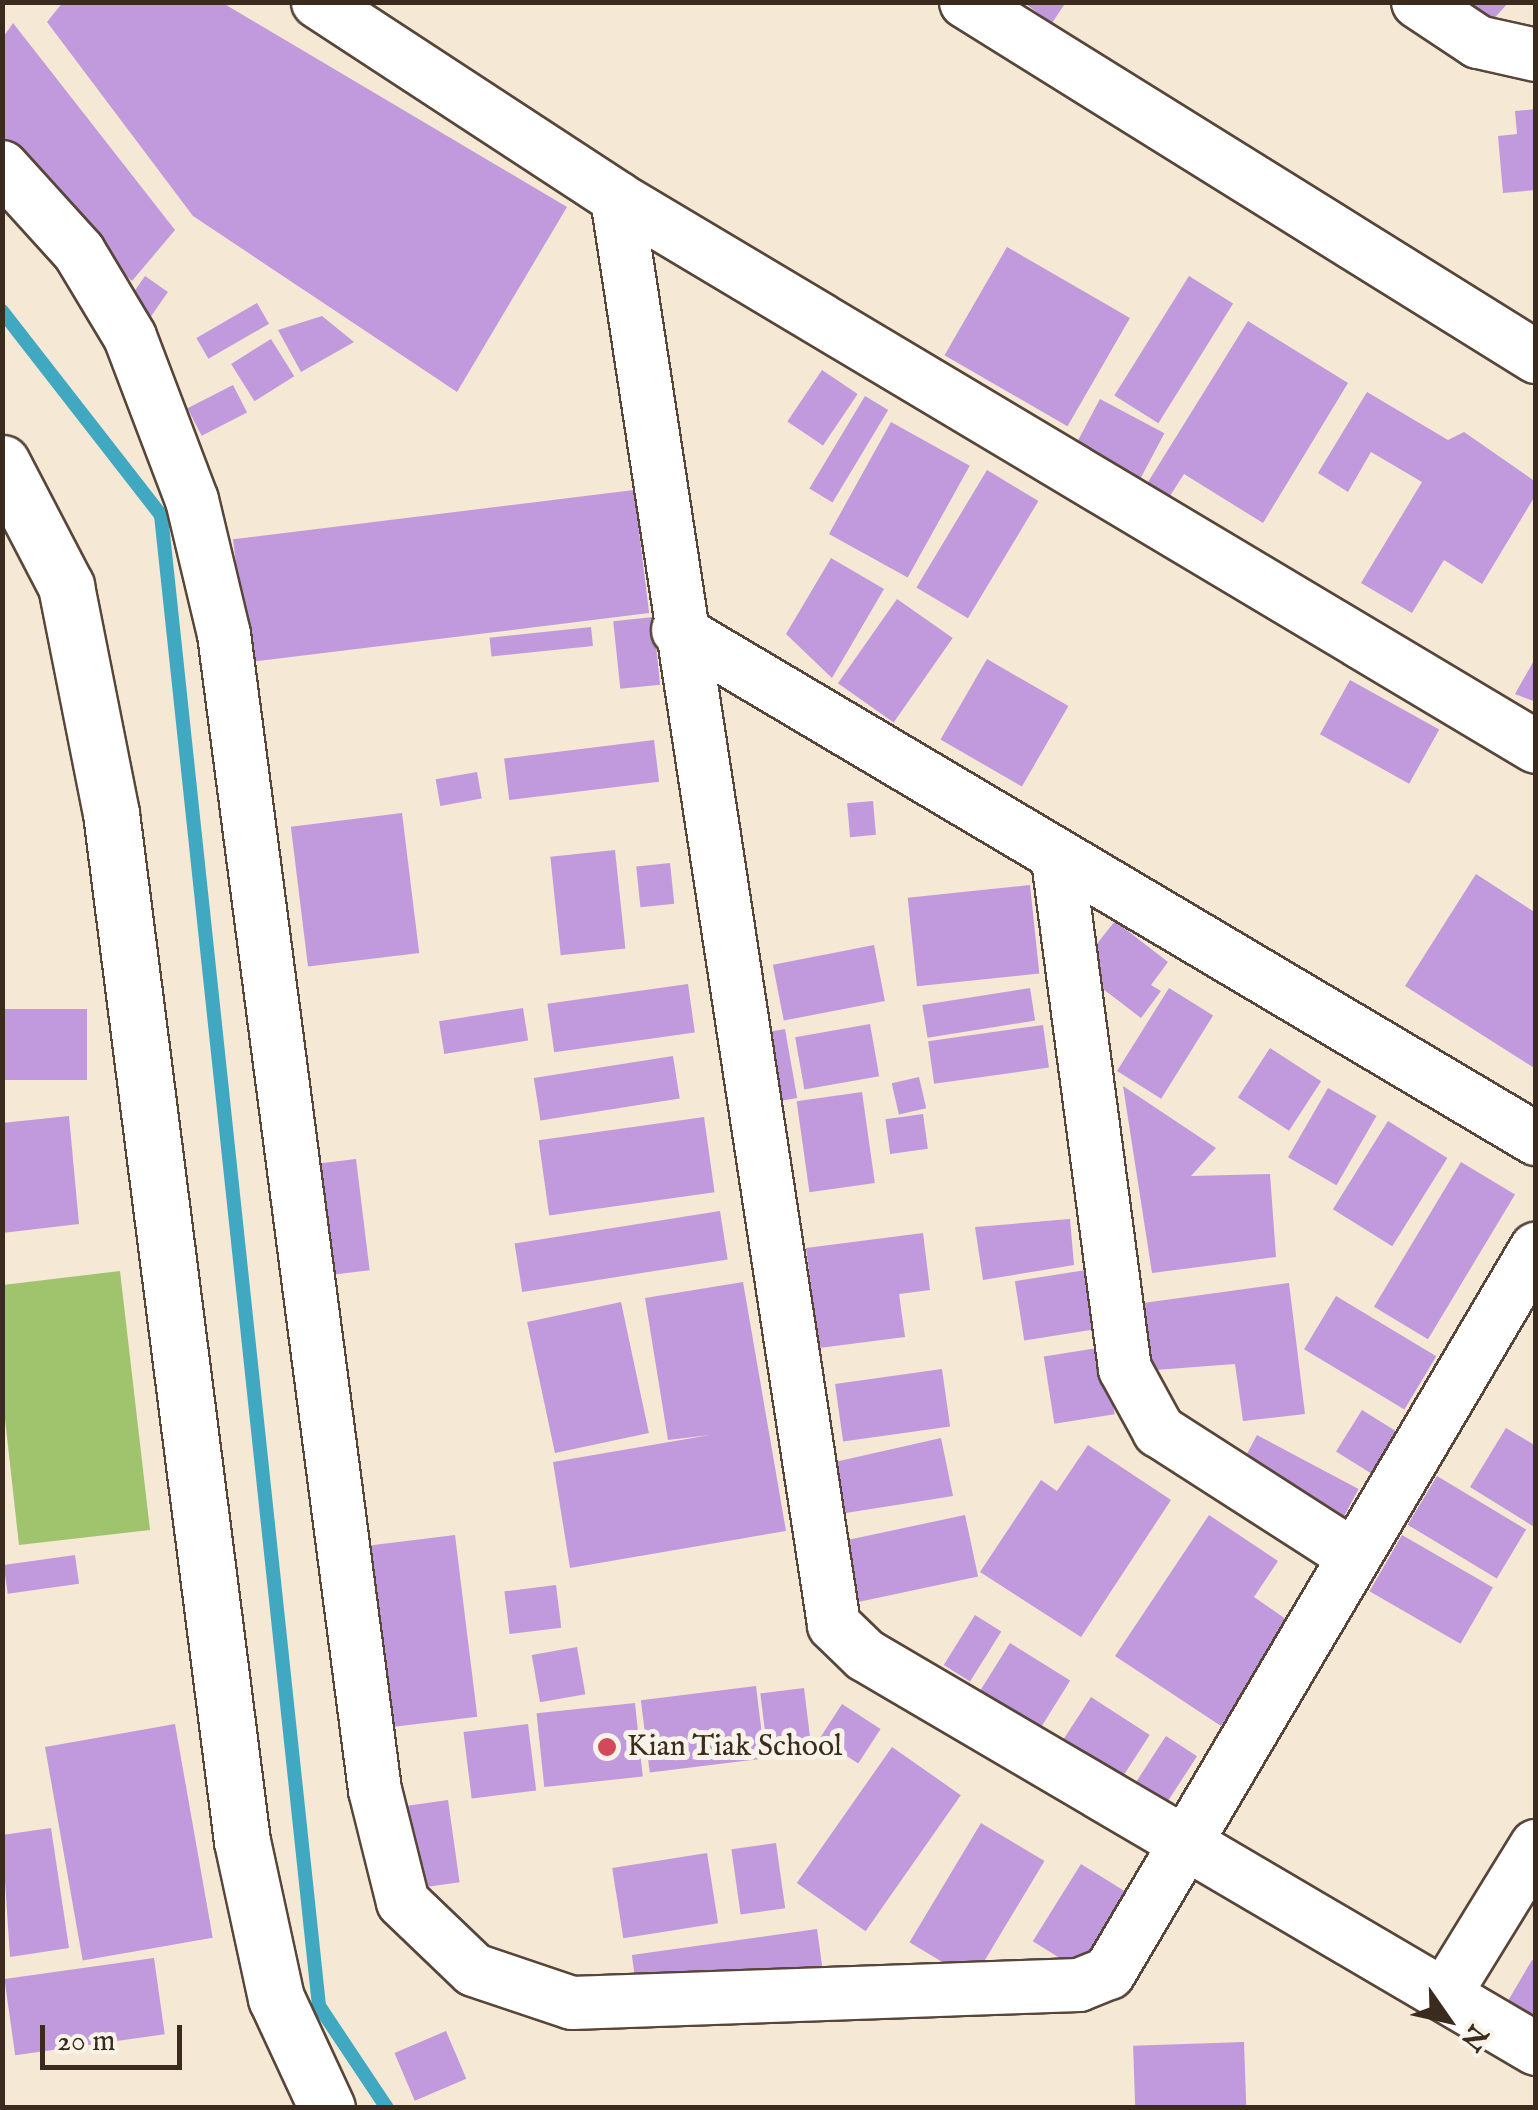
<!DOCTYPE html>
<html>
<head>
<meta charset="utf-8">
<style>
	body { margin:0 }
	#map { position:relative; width:1538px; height:2110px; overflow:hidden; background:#f5e8d4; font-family:"IM FELL English",serif }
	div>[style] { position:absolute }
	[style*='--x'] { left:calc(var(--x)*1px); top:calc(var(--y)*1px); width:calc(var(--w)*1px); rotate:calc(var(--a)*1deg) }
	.green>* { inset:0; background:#a0c46e }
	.stream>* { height:14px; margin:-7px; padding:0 7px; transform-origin:7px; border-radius:7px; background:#41a8c1 }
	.building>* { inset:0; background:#c09add; transform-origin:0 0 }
	.roads { filter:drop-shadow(2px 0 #574639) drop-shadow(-2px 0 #574639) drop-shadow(0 2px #574639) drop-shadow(0 -2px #574639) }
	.street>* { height:52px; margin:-26px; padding:0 26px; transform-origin:26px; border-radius:26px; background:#fff }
	.secondary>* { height:55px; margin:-27.5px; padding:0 27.5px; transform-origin:27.5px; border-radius:27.5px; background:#fff }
	.dots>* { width:28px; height:28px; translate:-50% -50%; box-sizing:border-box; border:5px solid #f7f3e8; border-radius:50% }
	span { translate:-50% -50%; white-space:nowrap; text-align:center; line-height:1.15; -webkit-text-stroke:10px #f7f3e8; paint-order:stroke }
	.poi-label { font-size:30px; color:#3b2a1e }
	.left { translate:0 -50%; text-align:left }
	.frame { position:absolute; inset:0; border:5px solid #3b2a1e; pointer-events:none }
	.north { position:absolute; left:1398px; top:1970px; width:100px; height:100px; -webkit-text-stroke:8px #f7f3e8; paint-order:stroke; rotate:124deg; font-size:28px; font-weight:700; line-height:40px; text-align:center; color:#3b2a1e }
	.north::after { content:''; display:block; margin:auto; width:35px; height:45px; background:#3b2a1e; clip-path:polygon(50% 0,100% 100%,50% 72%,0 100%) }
	.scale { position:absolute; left:40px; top:2025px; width:142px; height:45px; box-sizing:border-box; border:5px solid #3b2a1e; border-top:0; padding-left:12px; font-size:30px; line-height:35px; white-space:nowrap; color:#3b2a1e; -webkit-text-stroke:8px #f7f3e8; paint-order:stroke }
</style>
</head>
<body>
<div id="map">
	<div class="green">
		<div style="clip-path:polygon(120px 1271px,150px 1530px,19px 1545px,3px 1401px,3px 1285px)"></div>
	</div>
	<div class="stream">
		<div style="--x:2;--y:311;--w:259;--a:52.1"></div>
		<div style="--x:161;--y:515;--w:1499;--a:83.95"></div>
		<div style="--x:319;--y:2006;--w:123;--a:56.3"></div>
	</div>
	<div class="building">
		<div style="clip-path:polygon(63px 2px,221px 2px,567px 207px,457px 392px,193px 216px,47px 22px)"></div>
		<div style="clip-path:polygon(1023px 2px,1066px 2px,1052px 23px)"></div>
		<div style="clip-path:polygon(1466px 2px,1509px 2px,1489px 24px)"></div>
		<div style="clip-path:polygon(13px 23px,175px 230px,132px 281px,2px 163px,2px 39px)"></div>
		<div style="clip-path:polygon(1536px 109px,1536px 190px,1503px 193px,1498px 136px,1517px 134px,1515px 111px)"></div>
		<div style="left:1007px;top:247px;width:142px;height:125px;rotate:30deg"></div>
		<div style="left:145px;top:276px;width:28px;height:31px;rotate:35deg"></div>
		<div style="left:1189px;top:276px;width:52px;height:141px;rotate:32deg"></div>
		<div style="left:257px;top:303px;width:24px;height:70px;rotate:60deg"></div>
		<div style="clip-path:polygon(322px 316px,354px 342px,301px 372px,278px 330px)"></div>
		<div style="clip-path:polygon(1248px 321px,1348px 383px,1263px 523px,1184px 474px,1170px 496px,1148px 482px)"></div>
		<div style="left:271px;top:339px;width:44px;height:47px;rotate:58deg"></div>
		<div style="left:822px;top:370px;width:43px;height:62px;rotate:34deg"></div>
		<div style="left:233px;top:385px;width:31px;height:51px;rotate:63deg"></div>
		<div style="clip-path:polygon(1367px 392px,1448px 440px,1464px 432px,1536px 482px,1535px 496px,1482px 584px,1444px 560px,1412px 613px,1361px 583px,1422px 482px,1371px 452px,1348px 492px,1318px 473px)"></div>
		<div style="left:865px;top:396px;width:27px;height:108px;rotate:31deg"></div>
		<div style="left:1100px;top:399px;width:73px;height:52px;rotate:28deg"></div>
		<div style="left:891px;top:422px;width:90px;height:128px;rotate:29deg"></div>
		<div style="left:987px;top:470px;width:60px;height:137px;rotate:31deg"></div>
		<div style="left:634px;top:490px;width:124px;height:404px;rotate:83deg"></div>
		<div style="clip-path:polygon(831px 558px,884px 589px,832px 678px,786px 634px)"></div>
		<div style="left:897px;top:599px;width:68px;height:103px;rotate:35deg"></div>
		<div style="left:653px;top:617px;width:68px;height:40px;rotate:84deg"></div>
		<div style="left:591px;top:627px;width:19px;height:102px;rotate:84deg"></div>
		<div style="clip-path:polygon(1536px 657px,1536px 702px,1515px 694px)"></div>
		<div style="left:987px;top:659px;width:94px;height:93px;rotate:30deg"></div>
		<div style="left:1350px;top:680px;width:102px;height:62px;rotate:29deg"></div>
		<div style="left:654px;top:740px;width:42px;height:151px;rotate:83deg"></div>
		<div style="left:477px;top:772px;width:27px;height:42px;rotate:80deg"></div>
		<div style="left:873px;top:801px;width:34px;height:26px;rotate:85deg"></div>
		<div style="left:402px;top:813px;width:141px;height:112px;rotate:83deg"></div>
		<div style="left:615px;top:850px;width:99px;height:65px;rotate:84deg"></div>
		<div style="left:670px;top:863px;width:41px;height:34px;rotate:84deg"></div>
		<div style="clip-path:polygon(1476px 874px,1536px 913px,1536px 1069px,1405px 986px)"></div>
		<div style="left:1030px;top:885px;width:89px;height:123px;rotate:84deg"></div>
		<div style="clip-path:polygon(1115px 921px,1168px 962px,1151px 985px,1161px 991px,1141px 1018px,1077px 969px)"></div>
		<div style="left:874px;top:945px;width:57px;height:103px;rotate:79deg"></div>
		<div style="left:688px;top:984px;width:49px;height:142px;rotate:82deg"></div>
		<div style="left:1030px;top:988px;width:33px;height:109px;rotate:81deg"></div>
		<div style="left:1169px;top:988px;width:52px;height:98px;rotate:32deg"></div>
		<div style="left:523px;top:1008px;width:33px;height:85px;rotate:81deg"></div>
		<div style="left:87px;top:1009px;width:71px;height:85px;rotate:90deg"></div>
		<div style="left:870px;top:1024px;width:53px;height:76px;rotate:80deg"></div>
		<div style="left:1043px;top:1025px;width:43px;height:116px;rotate:82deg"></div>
		<div style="left:785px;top:1029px;width:70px;height:26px;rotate:80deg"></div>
		<div style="left:1270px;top:1048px;width:61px;height:59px;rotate:33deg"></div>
		<div style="left:673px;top:1056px;width:43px;height:141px;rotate:81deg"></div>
		<div style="left:919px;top:1077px;width:32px;height:28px;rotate:77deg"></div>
		<div style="clip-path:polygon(1123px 1086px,1216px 1148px,1191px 1176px,1270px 1174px,1276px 1257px,1152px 1273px)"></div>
		<div style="left:1328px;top:1088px;width:56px;height:80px;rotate:30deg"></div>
		<div style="left:862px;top:1092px;width:92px;height:66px;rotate:82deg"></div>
		<div style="left:923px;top:1114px;width:35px;height:38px;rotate:82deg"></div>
		<div style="clip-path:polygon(69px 1116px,79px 1224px,2px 1233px,2px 1123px)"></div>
		<div style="left:704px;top:1117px;width:76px;height:167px;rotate:82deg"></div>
		<div style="left:1388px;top:1121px;width:70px;height:104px;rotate:32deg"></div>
		<div style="left:356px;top:1159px;width:112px;height:46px;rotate:83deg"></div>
		<div style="left:1461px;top:1162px;width:63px;height:169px;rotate:31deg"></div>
		<div style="left:720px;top:1211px;width:49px;height:208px;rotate:81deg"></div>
		<div style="clip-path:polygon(1070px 1219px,1074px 1265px,983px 1280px,975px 1227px)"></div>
		<div style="clip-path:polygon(923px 1233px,930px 1290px,899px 1294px,905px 1337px,819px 1348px,806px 1248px)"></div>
		<div style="left:1086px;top:1270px;width:60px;height:72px;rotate:81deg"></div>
		<div style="clip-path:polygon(743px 1282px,786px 1531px,570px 1568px,553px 1462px,710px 1435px,668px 1440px,645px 1298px)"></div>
		<div style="clip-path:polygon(1289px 1283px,1305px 1414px,1243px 1421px,1235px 1364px,1142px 1371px,1136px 1304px)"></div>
		<div style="left:1336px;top:1296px;width:117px;height:62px;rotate:31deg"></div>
		<div style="left:621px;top:1302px;width:134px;height:96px;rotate:78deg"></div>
		<div style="left:1104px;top:1347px;width:68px;height:61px;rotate:81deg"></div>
		<div style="left:942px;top:1369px;width:58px;height:108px;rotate:82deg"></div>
		<div style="left:1362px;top:1410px;width:44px;height:49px;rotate:32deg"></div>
		<div style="clip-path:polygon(1506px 1428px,1536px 1446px,1536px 1528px,1470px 1487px)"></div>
		<div style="left:1257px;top:1435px;width:115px;height:42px;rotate:28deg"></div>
		<div style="clip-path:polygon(941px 1438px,953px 1496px,833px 1515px,826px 1464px)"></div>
		<div style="clip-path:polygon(1088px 1445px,1171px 1500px,1081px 1637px,980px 1572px,1041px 1480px,1057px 1491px)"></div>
		<div style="left:1437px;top:1476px;width:104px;height:57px;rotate:31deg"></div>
		<div style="left:965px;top:1515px;width:63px;height:131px;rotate:78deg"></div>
		<div style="clip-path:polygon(1209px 1515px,1278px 1561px,1254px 1597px,1290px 1622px,1221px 1726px,1115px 1656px)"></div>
		<div style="left:455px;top:1535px;width:183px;height:88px;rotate:83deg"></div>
		<div style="left:1402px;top:1535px;width:105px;height:65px;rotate:30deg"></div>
		<div style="left:75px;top:1555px;width:29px;height:72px;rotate:82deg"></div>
		<div style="left:556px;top:1585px;width:43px;height:52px;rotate:83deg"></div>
		<div style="left:975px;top:1615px;width:31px;height:59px;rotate:32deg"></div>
		<div style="left:1010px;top:1643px;width:71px;height:67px;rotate:32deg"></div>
		<div style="left:577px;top:1647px;width:48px;height:46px;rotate:80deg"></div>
		<div style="left:756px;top:1686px;width:73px;height:116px;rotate:83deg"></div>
		<div style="left:804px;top:1688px;width:62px;height:44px;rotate:83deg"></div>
		<div style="left:1091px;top:1697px;width:70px;height:63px;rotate:33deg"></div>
		<div style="left:635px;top:1703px;width:74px;height:99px;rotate:84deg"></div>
		<div style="left:842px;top:1704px;width:46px;height:41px;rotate:33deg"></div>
		<div style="left:175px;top:1724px;width:217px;height:132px;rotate:80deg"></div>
		<div style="left:528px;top:1724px;width:67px;height:65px;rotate:83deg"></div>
		<div style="left:1166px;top:1736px;width:37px;height:65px;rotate:33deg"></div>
		<div style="left:892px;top:1747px;width:84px;height:166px;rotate:35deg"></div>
		<div style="left:448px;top:1800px;width:83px;height:41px;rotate:82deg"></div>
		<div style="left:981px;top:1823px;width:74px;height:139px;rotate:31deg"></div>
		<div style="clip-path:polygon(51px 1828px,69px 1948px,10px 1957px,2px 1835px)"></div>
		<div style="left:776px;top:1843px;width:66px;height:45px;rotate:82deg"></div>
		<div style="left:707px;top:1853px;width:71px;height:96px;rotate:81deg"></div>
		<div style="left:1081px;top:1864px;width:54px;height:91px;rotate:32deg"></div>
		<div style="left:817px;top:1929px;width:45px;height:187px;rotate:82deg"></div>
		<div style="left:154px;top:1958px;width:77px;height:151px;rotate:82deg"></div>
		<div style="clip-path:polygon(1532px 1960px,1536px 1962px,1536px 2031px,1502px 2011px)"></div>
		<div style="left:446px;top:2031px;width:52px;height:56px;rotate:67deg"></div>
		<div style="left:1244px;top:2042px;width:66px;height:111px;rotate:88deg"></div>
	</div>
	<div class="roads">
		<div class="street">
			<div style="--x:318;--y:2;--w:358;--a:33.2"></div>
			<div style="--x:617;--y:198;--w:1070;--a:30.85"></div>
			<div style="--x:966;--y:2;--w:672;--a:31.91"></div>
			<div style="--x:1418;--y:2;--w:72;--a:33.7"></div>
			<div style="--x:1478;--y:42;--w:59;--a:12.6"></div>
			<div style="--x:2;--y:167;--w:115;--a:47.8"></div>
			<div style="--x:79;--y:252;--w:99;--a:59"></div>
			<div style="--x:130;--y:337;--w:174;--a:69.2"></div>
			<div style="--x:192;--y:500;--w:138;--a:76.6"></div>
			<div style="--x:224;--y:634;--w:1166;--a:82.56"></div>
			<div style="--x:375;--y:1790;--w:115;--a:76"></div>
			<div style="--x:403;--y:1902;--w:98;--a:43.8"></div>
			<div style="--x:474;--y:1970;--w:103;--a:18.6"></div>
			<div style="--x:572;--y:2003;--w:507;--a:-2.03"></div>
			<div style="--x:1079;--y:1985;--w:32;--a:-22"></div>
			<div style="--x:1109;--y:1973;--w:841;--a:-59.47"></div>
			<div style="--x:617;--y:198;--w:1443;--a:81.35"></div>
			<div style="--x:834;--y:1625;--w:43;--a:44.1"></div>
			<div style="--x:865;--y:1655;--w:778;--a:30.42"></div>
			<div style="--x:678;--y:630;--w:998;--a:30.68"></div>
			<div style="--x:1058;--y:860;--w:513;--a:82.5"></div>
			<div style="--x:1125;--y:1369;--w:71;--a:61.3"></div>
			<div style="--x:1159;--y:1431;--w:232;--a:32.7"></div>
			<div style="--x:1445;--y:1994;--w:174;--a:-58.4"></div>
		</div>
		<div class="secondary">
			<div style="--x:2;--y:463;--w:139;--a:62.5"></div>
			<div style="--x:66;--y:586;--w:231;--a:78.8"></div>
			<div style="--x:111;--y:813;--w:1036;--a:82.74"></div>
			<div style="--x:242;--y:1841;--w:161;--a:77.8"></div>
			<div style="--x:276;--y:1998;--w:121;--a:65.1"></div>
		</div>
	</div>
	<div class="dots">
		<div style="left:607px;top:1747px;background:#d1495b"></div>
	</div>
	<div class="poi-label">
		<span class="left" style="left:627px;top:1747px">Kian Tiak School</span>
	</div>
	<div class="frame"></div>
	<div class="north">N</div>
	<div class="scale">20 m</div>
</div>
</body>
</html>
